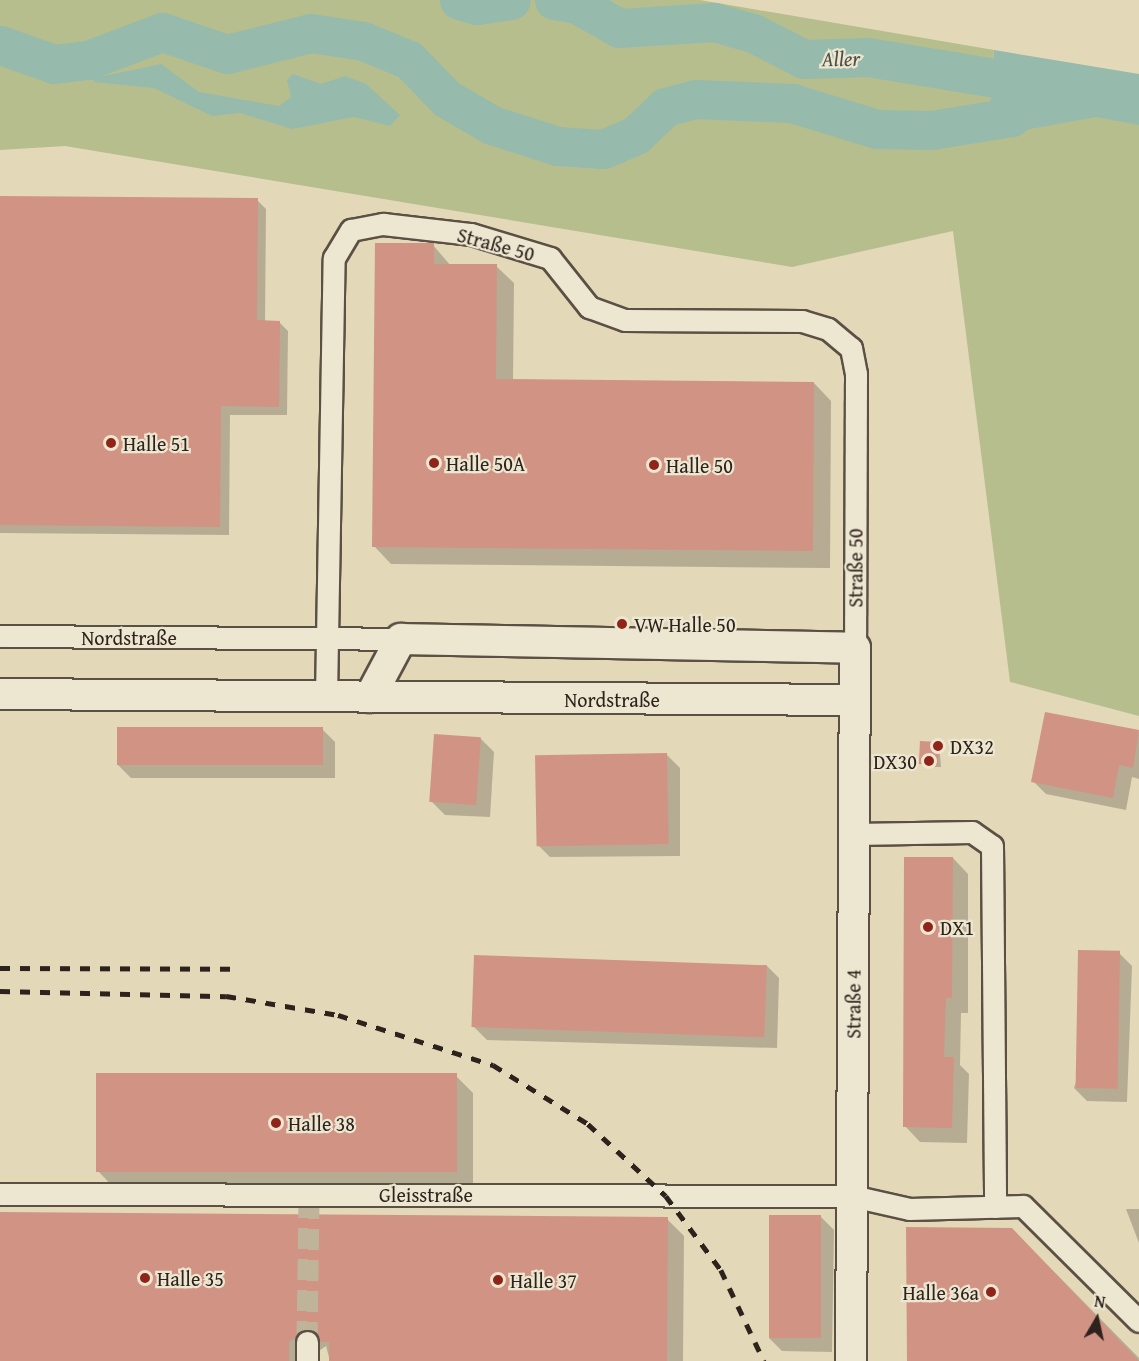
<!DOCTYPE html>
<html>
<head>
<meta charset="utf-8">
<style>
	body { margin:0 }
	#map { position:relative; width:1139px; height:1361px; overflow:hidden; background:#e3d8b8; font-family:"Gentium Book Plus",serif }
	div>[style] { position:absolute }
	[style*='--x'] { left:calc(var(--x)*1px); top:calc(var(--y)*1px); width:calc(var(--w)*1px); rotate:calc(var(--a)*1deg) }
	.green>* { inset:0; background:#b7be8d }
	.water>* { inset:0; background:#96baab }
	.shadow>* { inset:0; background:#0003 }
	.river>* { height:39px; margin:-19.5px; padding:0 19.5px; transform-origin:19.5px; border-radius:19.5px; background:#96baab }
	.building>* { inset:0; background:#d19384; transform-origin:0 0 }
	.street-tunnel>* { height:21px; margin-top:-10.5px; transform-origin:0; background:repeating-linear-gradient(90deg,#bfb499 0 21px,transparent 0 31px) }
	.roads { filter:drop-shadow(2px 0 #5b5043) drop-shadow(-2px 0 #5b5043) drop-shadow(0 2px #5b5043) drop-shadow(0 -2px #5b5043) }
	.street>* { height:21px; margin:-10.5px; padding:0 10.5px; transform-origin:10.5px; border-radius:10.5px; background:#ede6d1 }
	.secondary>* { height:30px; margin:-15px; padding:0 15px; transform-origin:15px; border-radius:15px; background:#ede6d1 }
	.rail>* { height:4.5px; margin-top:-2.25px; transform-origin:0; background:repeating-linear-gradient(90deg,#2e231c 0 10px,transparent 0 20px) }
	.dots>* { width:16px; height:16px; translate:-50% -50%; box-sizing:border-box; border:3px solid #ede6d1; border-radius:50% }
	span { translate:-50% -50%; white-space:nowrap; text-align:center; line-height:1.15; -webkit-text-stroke:4.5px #ede6d1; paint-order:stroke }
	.street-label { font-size:20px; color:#2e231c }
	.poi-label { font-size:20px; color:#2e231c }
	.left { translate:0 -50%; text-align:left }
	.right { translate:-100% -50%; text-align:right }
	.water-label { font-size:21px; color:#4d5047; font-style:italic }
	.north { position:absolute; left:1067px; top:1289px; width:60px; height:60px; -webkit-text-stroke:4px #ede6d1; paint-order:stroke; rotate:9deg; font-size:16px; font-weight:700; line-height:24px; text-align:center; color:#2e231c }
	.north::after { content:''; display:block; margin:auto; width:21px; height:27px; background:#2e231c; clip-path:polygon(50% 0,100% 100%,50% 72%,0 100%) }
</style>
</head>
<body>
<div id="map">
	<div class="green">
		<div style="clip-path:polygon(0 0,700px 0,994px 50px,990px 103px,1139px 102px,1139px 716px,1010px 682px,953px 231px,792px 267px,65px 146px,0 150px)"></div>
	</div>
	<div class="water">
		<div style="clip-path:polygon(994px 50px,1139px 74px,1139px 125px,1096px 117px,997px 135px,990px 103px)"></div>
		<div style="clip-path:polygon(88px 60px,104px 76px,161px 64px,199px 92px,279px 106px,291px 97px,287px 80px,293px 74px,321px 84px,345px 76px,366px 84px,400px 115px,390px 126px,354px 117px,292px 129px,240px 113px,212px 116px,154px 88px,94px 82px)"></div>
	</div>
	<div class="shadow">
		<div style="clip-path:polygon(0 198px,257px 200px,266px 209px,265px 322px,279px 322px,288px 331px,287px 415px,230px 415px,229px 535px,0 533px)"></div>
		<div style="clip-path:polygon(433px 245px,451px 266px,496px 266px,514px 283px,513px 381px,814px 383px,831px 401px,830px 568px,391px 564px,374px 546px)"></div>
		<div style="clip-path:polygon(1046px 713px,1139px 732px,1139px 779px,1132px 777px,1126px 810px,1046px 794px,1033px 781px)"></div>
		<div style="clip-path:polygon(322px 729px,335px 742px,335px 778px,131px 778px,118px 765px)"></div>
		<div style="clip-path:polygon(480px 738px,494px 752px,490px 817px,445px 815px,432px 802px)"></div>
		<div style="clip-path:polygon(939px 743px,941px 767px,925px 767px,921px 763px)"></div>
		<div style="clip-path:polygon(667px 755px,680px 768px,680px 856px,550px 857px,537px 844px)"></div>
		<div style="clip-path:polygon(953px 858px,968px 874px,968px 1013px,961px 1013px,960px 1065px,969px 1074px,967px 1143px,920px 1142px,905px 1126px)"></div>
		<div style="clip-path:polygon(1119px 953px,1132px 966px,1127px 1102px,1087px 1101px,1074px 1088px)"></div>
		<div style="clip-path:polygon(766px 965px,779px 978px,777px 1048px,487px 1040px,474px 1027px)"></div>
		<div style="clip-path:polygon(456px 1076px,473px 1093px,473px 1190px,115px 1189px,98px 1171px)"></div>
		<div style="clip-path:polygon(1126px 1209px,1139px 1209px,1139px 1243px)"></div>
		<div style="clip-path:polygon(0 1214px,667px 1219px,684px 1236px,683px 1361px,330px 1361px,326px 1346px,305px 1361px,0 1361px)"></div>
		<div style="clip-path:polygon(821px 1217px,834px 1230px,832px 1352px,782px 1351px,769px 1338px)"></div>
		<div style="clip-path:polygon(1012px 1229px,1139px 1358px,1139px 1361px,908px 1361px)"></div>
	</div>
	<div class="river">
		<div style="--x:459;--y:0;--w:19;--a:16"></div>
		<div style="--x:477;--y:5;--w:34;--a:-8"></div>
		<div style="--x:554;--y:0;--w:23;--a:10"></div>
		<div style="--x:577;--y:4;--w:48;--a:29.7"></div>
		<div style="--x:619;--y:28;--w:95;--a:-3.6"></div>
		<div style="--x:714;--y:22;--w:41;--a:15.8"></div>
		<div style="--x:753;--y:33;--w:57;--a:27"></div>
		<div style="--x:804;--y:59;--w:64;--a:-1.8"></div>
		<div style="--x:868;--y:57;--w:275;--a:9.4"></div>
		<div style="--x:0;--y:45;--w:57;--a:19.4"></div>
		<div style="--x:54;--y:64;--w:34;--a:-7"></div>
		<div style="--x:88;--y:60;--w:79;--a:-20.7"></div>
		<div style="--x:162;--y:32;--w:69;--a:18.7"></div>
		<div style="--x:227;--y:54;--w:87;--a:-14"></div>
		<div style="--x:311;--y:33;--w:53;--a:8.7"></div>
		<div style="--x:363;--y:41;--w:50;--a:22.4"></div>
		<div style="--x:409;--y:60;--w:54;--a:45.7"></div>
		<div style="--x:447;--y:99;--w:52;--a:30"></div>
		<div style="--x:492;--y:125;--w:68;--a:17.9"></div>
		<div style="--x:557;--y:146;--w:46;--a:3.7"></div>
		<div style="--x:603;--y:149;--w:36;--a:-23"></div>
		<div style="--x:636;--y:135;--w:40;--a:-44"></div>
		<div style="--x:665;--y:107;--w:31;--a:-15"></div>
		<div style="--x:695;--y:99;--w:97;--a:2.4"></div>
		<div style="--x:792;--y:103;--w:89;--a:17"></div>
		<div style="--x:877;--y:129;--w:55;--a:1"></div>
		<div style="--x:932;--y:130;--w:80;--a:-9.3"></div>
		<div style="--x:1011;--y:117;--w:34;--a:-36"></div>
	</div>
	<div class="building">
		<div style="clip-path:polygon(0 196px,258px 198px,257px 320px,280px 321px,279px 407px,221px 406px,220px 527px,0 525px)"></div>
		<div style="clip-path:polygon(375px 243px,434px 243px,434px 264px,497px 264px,496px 379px,814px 382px,813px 551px,372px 547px)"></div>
		<div style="clip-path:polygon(1045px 712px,1139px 730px,1133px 768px,1119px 765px,1113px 798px,1031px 782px)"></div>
		<div style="left:117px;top:727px;width:206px;height:38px"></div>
		<div style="left:434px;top:734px;width:47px;height:68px;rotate:4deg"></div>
		<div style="left:920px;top:741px;width:19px;height:23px;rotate:3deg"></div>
		<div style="left:667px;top:753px;width:91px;height:132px;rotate:89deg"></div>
		<div style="clip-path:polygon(904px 857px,953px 857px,952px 998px,946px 998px,944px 1057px,954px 1057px,952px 1128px,903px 1127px)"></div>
		<div style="left:1078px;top:950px;width:42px;height:138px;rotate:1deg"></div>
		<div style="left:474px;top:955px;width:293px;height:72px;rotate:2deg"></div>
		<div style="left:96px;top:1073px;width:361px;height:99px"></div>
		<div style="clip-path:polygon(0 1212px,668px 1217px,667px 1361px,329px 1361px,329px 1342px,320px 1342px,308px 1329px,289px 1342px,289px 1361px,0 1361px)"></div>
		<div style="left:769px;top:1215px;width:52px;height:123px"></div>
		<div style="clip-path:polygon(906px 1227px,1012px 1228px,1139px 1361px,907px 1361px)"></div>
	</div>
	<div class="street-tunnel">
		<div style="--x:307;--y:1342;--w:148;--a:-89.2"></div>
	</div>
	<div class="roads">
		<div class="street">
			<div style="--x:0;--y:636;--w:401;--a:0.4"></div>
			<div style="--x:326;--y:697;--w:439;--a:-89"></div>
			<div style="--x:334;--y:258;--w:33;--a:-59"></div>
			<div style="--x:351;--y:230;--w:33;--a:-11"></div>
			<div style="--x:383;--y:224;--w:89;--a:6.5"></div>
			<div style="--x:471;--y:234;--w:83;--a:16.9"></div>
			<div style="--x:550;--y:258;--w:63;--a:51.5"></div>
			<div style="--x:589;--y:307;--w:38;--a:20"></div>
			<div style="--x:625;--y:320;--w:177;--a:0.3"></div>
			<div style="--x:802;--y:321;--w:27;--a:17"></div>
			<div style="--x:828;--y:329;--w:30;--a:40"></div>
			<div style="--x:851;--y:348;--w:26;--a:79"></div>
			<div style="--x:856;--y:374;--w:274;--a:90.2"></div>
			<div style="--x:854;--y:834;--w:118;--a:-1"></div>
			<div style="--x:972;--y:832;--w:24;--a:35"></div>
			<div style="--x:992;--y:846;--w:361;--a:89.5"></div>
			<div style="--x:0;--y:1194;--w:852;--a:0.13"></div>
			<div style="--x:852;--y:1196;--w:58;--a:12.8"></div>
			<div style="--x:909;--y:1209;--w:114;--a:-1.5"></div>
			<div style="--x:1023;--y:1206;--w:163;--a:44.8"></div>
			<div style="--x:307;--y:1361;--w:19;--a:-90"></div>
		</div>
		<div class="secondary">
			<div style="--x:0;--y:694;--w:854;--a:0.4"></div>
			<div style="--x:370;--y:697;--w:66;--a:-61.9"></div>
			<div style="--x:401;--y:639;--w:454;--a:1.1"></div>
			<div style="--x:855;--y:648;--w:713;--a:90.32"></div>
		</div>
	</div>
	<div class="rail">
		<div style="--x:0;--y:968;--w:235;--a:0.2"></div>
		<div style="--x:0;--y:991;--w:226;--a:1.3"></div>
		<div style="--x:226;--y:996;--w:114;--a:9.6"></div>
		<div style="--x:338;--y:1015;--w:163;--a:17.9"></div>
		<div style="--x:493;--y:1065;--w:112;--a:31.8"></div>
		<div style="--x:588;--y:1124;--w:106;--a:42.7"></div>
		<div style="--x:666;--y:1196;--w:92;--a:53.4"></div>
		<div style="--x:721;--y:1270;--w:101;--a:64.7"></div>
	</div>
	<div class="dots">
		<div style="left:111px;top:443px;background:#8f2418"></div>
		<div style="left:434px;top:463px;background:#8f2418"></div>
		<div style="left:654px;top:465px;background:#8f2418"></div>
		<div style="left:622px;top:624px;background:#8f2418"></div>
		<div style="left:938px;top:746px;background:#8f2418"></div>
		<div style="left:929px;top:761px;background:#8f2418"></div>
		<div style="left:928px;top:927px;background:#8f2418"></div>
		<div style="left:276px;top:1123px;background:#8f2418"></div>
		<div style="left:145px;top:1278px;background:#8f2418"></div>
		<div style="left:498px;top:1280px;background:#8f2418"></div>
		<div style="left:991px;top:1292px;background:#8f2418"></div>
	</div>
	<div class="street-label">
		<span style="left:496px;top:244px;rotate:15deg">Straße 50</span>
		<span style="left:855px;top:568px;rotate:-90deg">Straße 50</span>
		<span style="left:129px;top:637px">Nordstraße</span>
		<span style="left:612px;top:699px">Nordstraße</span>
		<span style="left:853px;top:1004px;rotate:-90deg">Straße 4</span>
		<span style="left:426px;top:1194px">Gleisstraße</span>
	</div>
	<div class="poi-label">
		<span class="left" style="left:123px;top:443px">Halle 51</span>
		<span class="left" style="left:446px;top:463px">Halle 50A</span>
		<span class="left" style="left:666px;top:465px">Halle 50</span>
		<span class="left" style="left:634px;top:624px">VW Halle 50</span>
		<span class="left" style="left:950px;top:746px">DX32</span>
		<span class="right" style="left:917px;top:761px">DX30</span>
		<span class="left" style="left:940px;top:927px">DX1</span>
		<span class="left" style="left:288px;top:1123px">Halle 38</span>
		<span class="left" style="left:157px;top:1278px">Halle 35</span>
		<span class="left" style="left:510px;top:1280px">Halle 37</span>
		<span class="right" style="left:979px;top:1292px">Halle 36a</span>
	</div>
	<div class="water-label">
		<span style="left:841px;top:59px;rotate:-1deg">Aller</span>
	</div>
	<div class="north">N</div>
</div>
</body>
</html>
